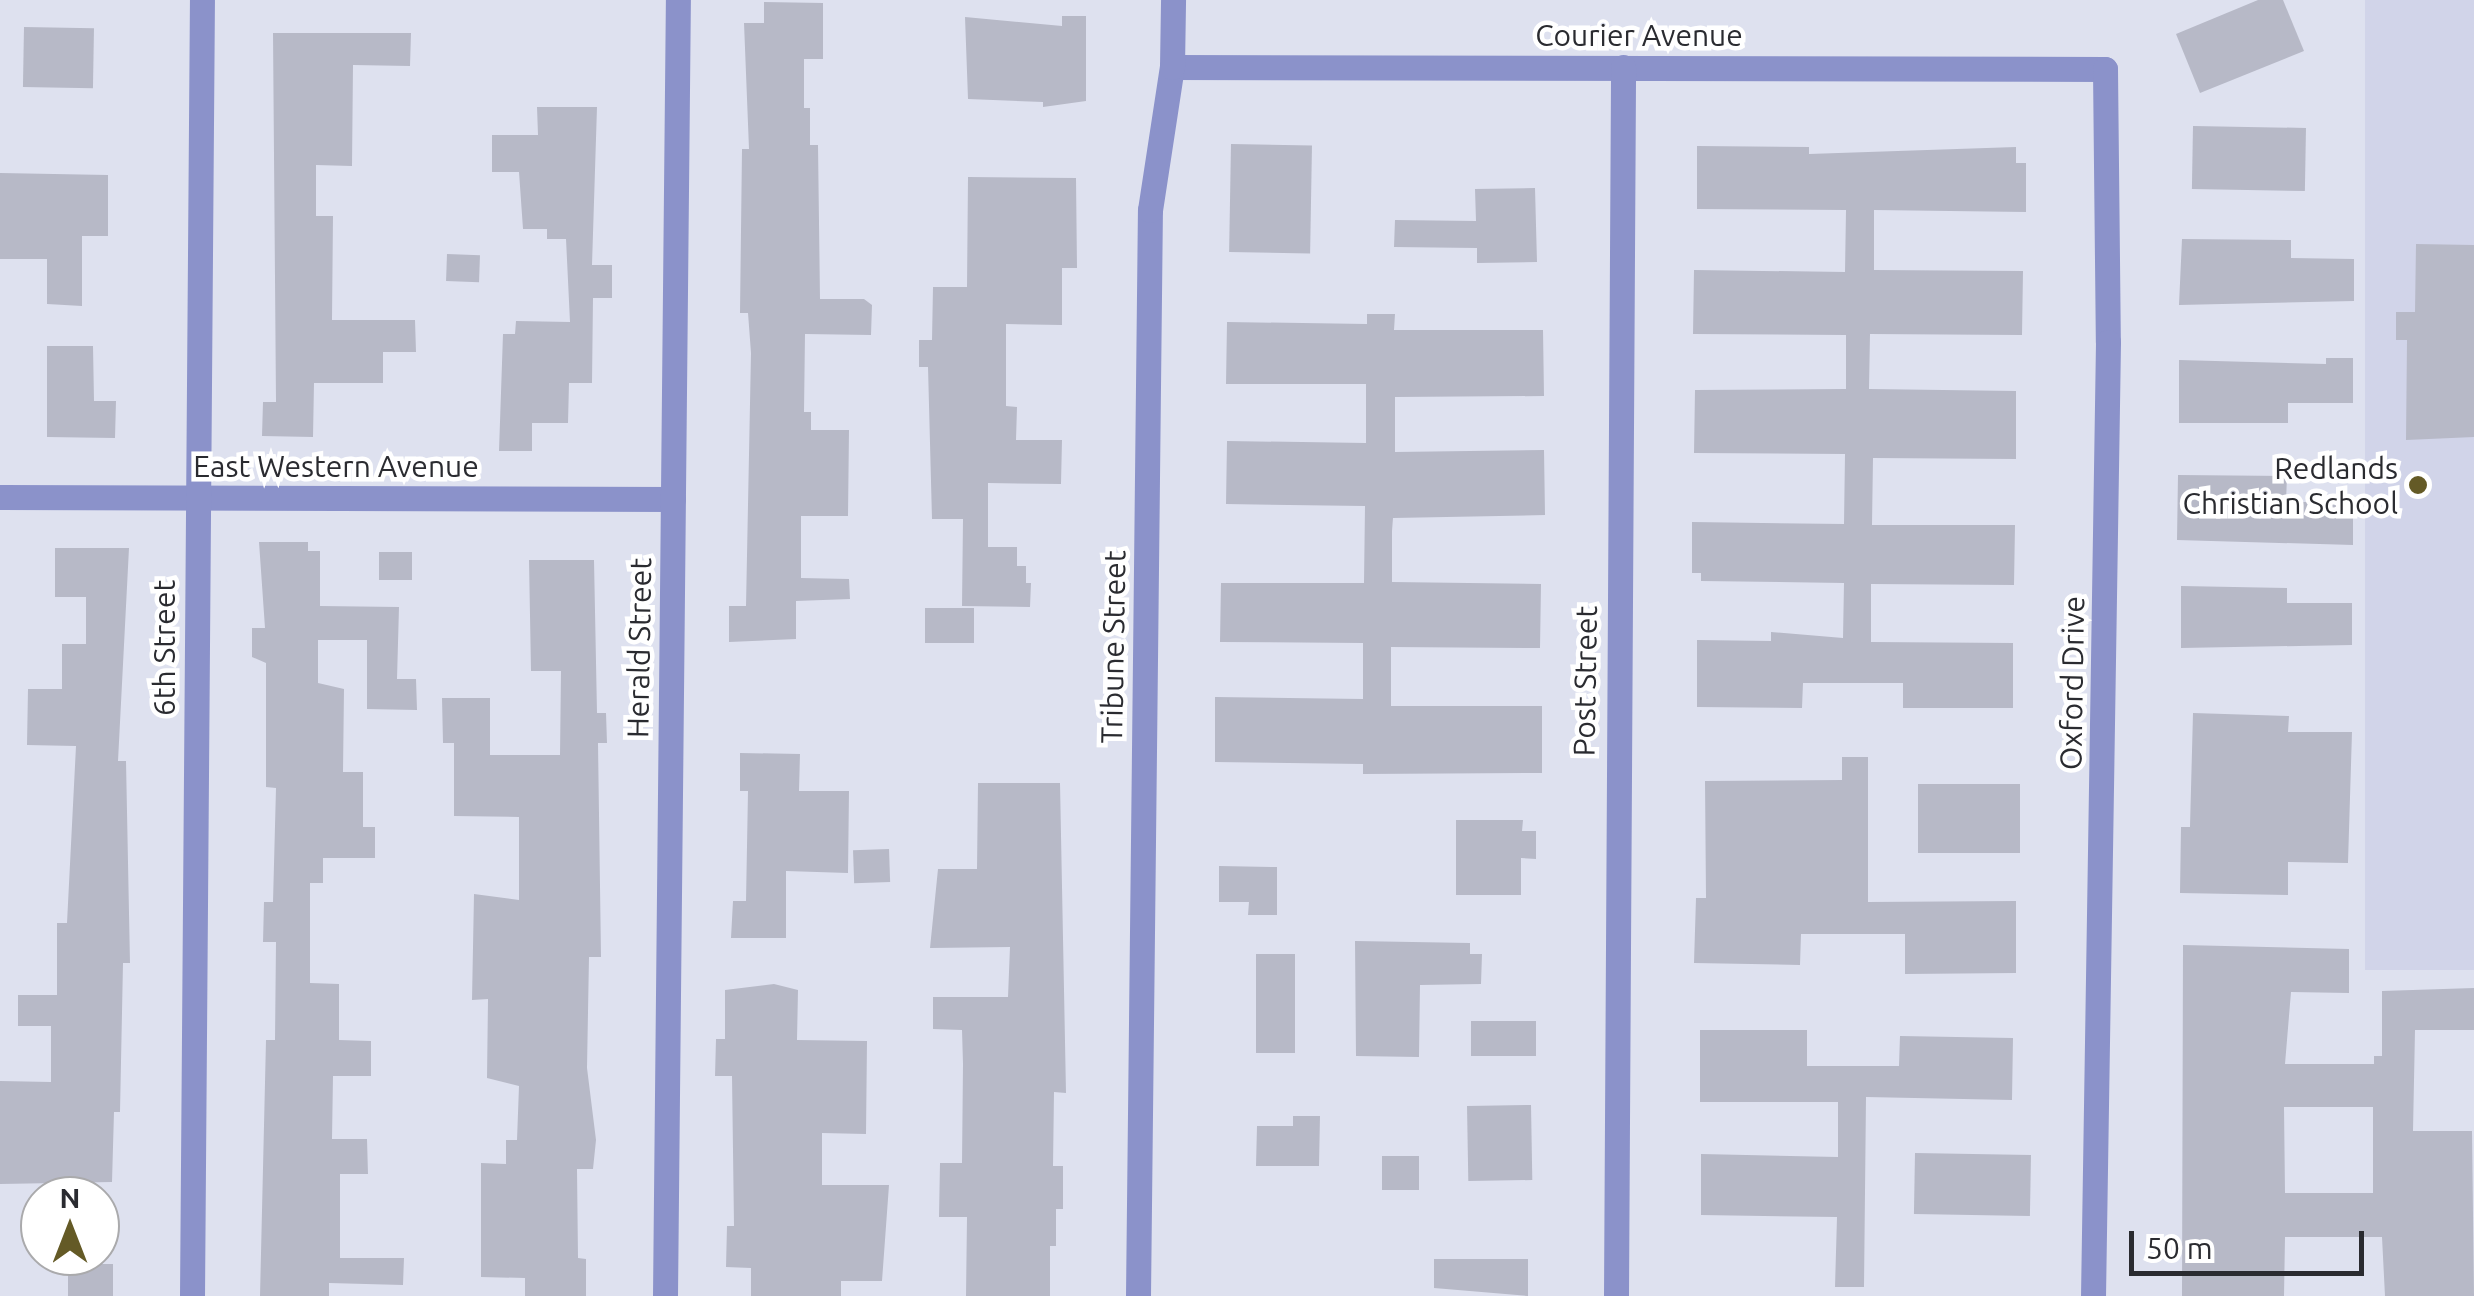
<!DOCTYPE html>
<html>
<head>
<meta charset="utf-8">
<style>
	body { margin:0 }
	#map { position:relative; width:2474px; height:1296px; overflow:hidden; background:#dee1ef; font-family:Ubuntu,sans-serif }
	div>[style] { position:absolute }
	[style*='--x'] { left:calc(var(--x)*1px); top:calc(var(--y)*1px); width:calc(var(--w)*1px); rotate:calc(var(--a)*1deg) }
	.built>* { inset:0; background:#d1d4e9; transform-origin:0 0 }
	.building>* { inset:0; background:#b7b9c7; transform-origin:0 0 }
	.minor>* { height:25px; margin:-12.5px; padding:0 12.5px; transform-origin:12.5px; border-radius:12.5px; background:#8b92ca }
	.dots>* { width:28px; height:28px; translate:-50% -50%; box-sizing:border-box; border:5px solid #fff; border-radius:50% }
	span { translate:-50% -50%; white-space:nowrap; text-align:center; line-height:1.15; -webkit-text-stroke:9px #fff; paint-order:stroke }
	.street-label { font-size:30px; color:#2a2b30 }
	.poi-label { font-size:30px; color:#2a2b30 }
	.right { translate:-100% -50%; text-align:right }
	.north { position:absolute; left:20px; top:1176px; width:100px; height:100px; box-sizing:border-box; background:#fff; border:2px solid #aaaaac; border-radius:50%; rotate:0deg; font-size:28px; font-weight:700; line-height:40px; text-align:center; color:#2a2b30 }
	.north::after { content:''; display:block; margin:auto; width:35px; height:45px; background:#645a26; clip-path:polygon(50% 0,100% 100%,50% 72%,0 100%) }
	.scale { position:absolute; left:2129px; top:1231px; width:235px; height:45px; box-sizing:border-box; border:5px solid #2a2b30; border-top:0; padding-left:12px; font-size:30px; line-height:35px; white-space:nowrap; color:#2a2b30; -webkit-text-stroke:8px #fff; paint-order:stroke }
</style>
</head>
<body>
<div id="map">
	<div class="built">
		<div style="left:2365px;top:0;width:109px;height:970px"></div>
	</div>
	<div class="building">
		<div style="clip-path:polygon(2258px 0,2283px 0,2304px 51px,2200px 93px,2176px 34px)"></div>
		<div style="clip-path:polygon(764px 2px,823px 3px,823px 59px,804px 59px,804px 108px,810px 108px,810px 145px,818px 145px,820px 299px,864px 299px,872px 305px,871px 335px,805px 334px,804px 412px,811px 412px,811px 430px,849px 430px,848px 516px,801px 516px,801px 578px,849px 579px,850px 599px,796px 601px,796px 639px,729px 642px,729px 606px,746px 606px,751px 353px,748px 313px,740px 313px,742px 149px,749px 149px,744px 23px,764px 23px)"></div>
		<div style="clip-path:polygon(1062px 16px,1086px 16px,1086px 101px,1043px 107px,1043px 102px,968px 99px,965px 17px,1062px 26px)"></div>
		<div style="left:24px;top:27px;width:70px;height:60px;rotate:1deg"></div>
		<div style="clip-path:polygon(273px 33px,411px 33px,410px 66px,353px 65px,352px 166px,316px 165px,316px 216px,333px 216px,332px 320px,415px 320px,416px 352px,383px 352px,383px 383px,314px 383px,313px 437px,262px 436px,263px 402px,276px 402px)"></div>
		<div style="clip-path:polygon(537px 107px,597px 107px,592px 265px,612px 265px,612px 298px,593px 298px,592px 383px,569px 383px,568px 423px,532px 423px,532px 451px,499px 451px,503px 334px,515px 334px,516px 321px,570px 322px,566px 239px,547px 239px,547px 229px,523px 229px,519px 172px,492px 172px,492px 135px,538px 135px)"></div>
		<div style="left:2193px;top:126px;width:113px;height:63px;rotate:1deg"></div>
		<div style="left:1231px;top:144px;width:81px;height:108px;rotate:1deg"></div>
		<div style="clip-path:polygon(1697px 146px,1809px 147px,1809px 154px,2016px 147px,2016px 163px,2026px 163px,2026px 212px,1874px 210px,1874px 270px,2023px 271px,2022px 335px,1870px 334px,1869px 389px,2016px 391px,2016px 459px,1873px 458px,1872px 525px,2015px 525px,2014px 585px,1871px 584px,1871px 642px,2013px 643px,2013px 708px,1903px 708px,1903px 683px,1803px 683px,1802px 708px,1697px 707px,1697px 640px,1771px 641px,1771px 632px,1843px 638px,1844px 583px,1701px 581px,1701px 573px,1692px 573px,1692px 522px,1844px 524px,1845px 454px,1694px 453px,1695px 390px,1846px 389px,1846px 335px,1693px 334px,1694px 270px,1845px 272px,1846px 210px,1697px 209px)"></div>
		<div style="clip-path:polygon(0 173px,108px 175px,108px 236px,82px 236px,82px 306px,47px 304px,47px 259px,0 259px)"></div>
		<div style="clip-path:polygon(968px 177px,1076px 178px,1077px 268px,1062px 268px,1062px 325px,1006px 324px,1006px 406px,1017px 407px,1016px 440px,1062px 440px,1061px 484px,988px 483px,988px 547px,1017px 547px,1017px 566px,1026px 566px,1026px 583px,1031px 583px,1030px 607px,962px 606px,963px 519px,932px 519px,928px 367px,919px 367px,919px 340px,932px 340px,933px 287px,967px 287px)"></div>
		<div style="clip-path:polygon(1535px 188px,1537px 262px,1477px 263px,1477px 248px,1394px 247px,1395px 220px,1476px 221px,1475px 189px)"></div>
		<div style="clip-path:polygon(2182px 239px,2291px 240px,2291px 258px,2354px 259px,2354px 301px,2179px 305px)"></div>
		<div style="clip-path:polygon(2416px 244px,2474px 245px,2474px 437px,2406px 440px,2407px 340px,2396px 340px,2396px 312px,2415px 312px)"></div>
		<div style="left:447px;top:254px;width:33px;height:27px;rotate:2deg"></div>
		<div style="clip-path:polygon(1367px 314px,1395px 314px,1394px 330px,1543px 330px,1544px 396px,1395px 397px,1395px 452px,1544px 450px,1545px 515px,1393px 518px,1392px 531px,1392px 582px,1541px 584px,1540px 648px,1391px 647px,1391px 706px,1542px 706px,1542px 773px,1363px 774px,1363px 764px,1215px 762px,1215px 697px,1363px 699px,1363px 643px,1220px 642px,1221px 583px,1364px 583px,1365px 506px,1226px 504px,1227px 441px,1366px 443px,1366px 384px,1226px 384px,1227px 322px,1367px 324px)"></div>
		<div style="clip-path:polygon(47px 346px,93px 346px,94px 401px,116px 401px,115px 438px,47px 437px)"></div>
		<div style="clip-path:polygon(2326px 358px,2353px 358px,2353px 403px,2288px 403px,2288px 423px,2179px 423px,2179px 360px,2326px 364px)"></div>
		<div style="clip-path:polygon(2178px 475px,2287px 476px,2286px 502px,2353px 502px,2353px 545px,2177px 540px)"></div>
		<div style="clip-path:polygon(259px 542px,308px 542px,308px 551px,320px 551px,320px 606px,399px 607px,397px 679px,416px 679px,417px 710px,367px 709px,367px 640px,318px 640px,318px 683px,344px 689px,343px 772px,363px 772px,363px 827px,375px 827px,375px 858px,323px 858px,323px 883px,310px 883px,310px 983px,339px 984px,339px 1040px,371px 1041px,371px 1076px,333px 1076px,332px 1139px,367px 1139px,368px 1174px,340px 1174px,340px 1258px,404px 1258px,403px 1285px,329px 1283px,329px 1296px,260px 1296px,266px 1040px,275px 1040px,276px 942px,263px 942px,264px 902px,273px 902px,276px 788px,266px 787px,266px 663px,252px 657px,252px 628px,265px 628px)"></div>
		<div style="clip-path:polygon(55px 548px,129px 548px,118px 761px,126px 761px,130px 963px,123px 963px,120px 1112px,114px 1112px,112px 1182px,0 1184px,0 1081px,51px 1082px,51px 1026px,18px 1026px,18px 995px,57px 995px,57px 923px,67px 923px,76px 746px,27px 745px,28px 689px,62px 689px,62px 644px,86px 644px,86px 597px,55px 597px)"></div>
		<div style="left:379px;top:552px;width:33px;height:28px"></div>
		<div style="clip-path:polygon(529px 560px,594px 560px,597px 713px,606px 713px,607px 743px,598px 743px,601px 957px,589px 957px,587px 1068px,596px 1140px,593px 1169px,577px 1169px,578px 1258px,586px 1259px,586px 1296px,525px 1296px,525px 1278px,481px 1277px,481px 1163px,506px 1164px,506px 1140px,517px 1140px,519px 1086px,487px 1078px,488px 999px,472px 1000px,474px 894px,519px 900px,519px 817px,454px 816px,454px 743px,443px 743px,442px 698px,490px 698px,490px 755px,560px 755px,561px 671px,531px 671px)"></div>
		<div style="clip-path:polygon(2181px 586px,2287px 588px,2287px 603px,2352px 603px,2352px 645px,2181px 648px)"></div>
		<div style="left:925px;top:608px;width:49px;height:35px"></div>
		<div style="clip-path:polygon(2193px 713px,2289px 716px,2288px 732px,2352px 732px,2348px 863px,2288px 862px,2288px 895px,2180px 893px,2181px 827px,2190px 827px)"></div>
		<div style="clip-path:polygon(740px 753px,800px 754px,799px 791px,849px 791px,848px 873px,786px 871px,786px 938px,731px 938px,733px 901px,746px 901px,748px 791px,740px 791px)"></div>
		<div style="clip-path:polygon(1842px 757px,1868px 757px,1868px 902px,2016px 901px,2016px 973px,1905px 974px,1905px 934px,1801px 934px,1800px 965px,1694px 963px,1696px 898px,1706px 898px,1705px 781px,1842px 780px)"></div>
		<div style="clip-path:polygon(978px 783px,1060px 783px,1066px 1093px,1054px 1092px,1053px 1166px,1063px 1166px,1063px 1209px,1056px 1209px,1056px 1246px,1050px 1246px,1050px 1296px,966px 1296px,967px 1217px,939px 1217px,940px 1163px,962px 1163px,963px 1064px,962px 1030px,933px 1029px,933px 997px,1008px 997px,1010px 947px,930px 948px,938px 869px,977px 869px)"></div>
		<div style="left:2020px;top:784px;width:69px;height:102px;rotate:90deg"></div>
		<div style="clip-path:polygon(1456px 820px,1523px 820px,1522px 831px,1536px 831px,1536px 859px,1521px 858px,1521px 895px,1456px 895px)"></div>
		<div style="left:889px;top:849px;width:33px;height:36px;rotate:88deg"></div>
		<div style="clip-path:polygon(1219px 866px,1277px 867px,1277px 915px,1248px 915px,1249px 902px,1219px 902px)"></div>
		<div style="clip-path:polygon(1355px 941px,1470px 943px,1470px 954px,1482px 954px,1481px 984px,1420px 985px,1419px 1057px,1356px 1056px)"></div>
		<div style="clip-path:polygon(evenodd,2183px 945px,2349px 949px,2349px 993px,2291px 992px,2285px 1064px,2374px 1064px,2374px 1056px,2382px 1056px,2382px 991px,2474px 988px,2474px 1030px,2415px 1030px,2413px 1131px,2472px 1131px,2474px 1296px,2385px 1296px,2382px 1237px,2285px 1237px,2284px 1296px,2182px 1296px,2183px 945px,2284px 1107px,2373px 1107px,2373px 1193px,2285px 1193px,2284px 1107px)"></div>
		<div style="left:1256px;top:954px;width:39px;height:99px"></div>
		<div style="clip-path:polygon(774px 984px,798px 990px,797px 1040px,867px 1041px,866px 1134px,822px 1133px,822px 1185px,889px 1185px,882px 1281px,841px 1281px,841px 1296px,751px 1296px,751px 1268px,726px 1267px,727px 1226px,734px 1226px,732px 1076px,715px 1076px,716px 1039px,725px 1039px,725px 990px)"></div>
		<div style="left:1471px;top:1021px;width:65px;height:35px"></div>
		<div style="clip-path:polygon(1700px 1030px,1807px 1030px,1807px 1066px,1899px 1066px,1900px 1036px,2013px 1038px,2012px 1100px,1866px 1097px,1864px 1287px,1835px 1287px,1837px 1217px,1701px 1215px,1701px 1154px,1838px 1157px,1838px 1102px,1700px 1102px)"></div>
		<div style="left:1531px;top:1105px;width:75px;height:64px;rotate:89deg"></div>
		<div style="clip-path:polygon(1293px 1116px,1320px 1116px,1319px 1166px,1256px 1166px,1257px 1126px,1293px 1126px)"></div>
		<div style="left:1915px;top:1153px;width:116px;height:61px;rotate:1deg"></div>
		<div style="left:1382px;top:1156px;width:37px;height:34px"></div>
		<div style="clip-path:polygon(1434px 1259px,1528px 1259px,1528px 1296px,1434px 1288px)"></div>
		<div style="left:68px;top:1264px;width:45px;height:32px"></div>
	</div>
	<div class="minor">
		<div style="--x:1172;--y:67;--w:933;--a:0.12"></div>
		<div style="--x:2105;--y:69;--w:273;--a:89.4"></div>
		<div style="--x:2108;--y:342;--w:954;--a:90.9"></div>
		<div style="--x:0;--y:497;--w:673;--a:0.17"></div>
		<div style="--x:192;--y:1296;--w:1296;--a:-89.56"></div>
		<div style="--x:665;--y:1296;--w:1296;--a:-89.43"></div>
		<div style="--x:1138;--y:1296;--w:1086;--a:-89.37"></div>
		<div style="--x:1150;--y:210;--w:145;--a:-81.3"></div>
		<div style="--x:1172;--y:67;--w:67;--a:-89.1"></div>
		<div style="--x:1616;--y:1296;--w:1229;--a:-89.67"></div>
	</div>
	<div class="dots">
		<div style="left:2418px;top:485px;background:#645a26"></div>
	</div>
	<div class="street-label">
		<span style="left:1639px;top:35px">Courier Avenue</span>
		<span style="left:336px;top:466px">East Western Avenue</span>
		<span style="left:1113px;top:647px;rotate:-89deg">Tribune Street</span>
		<span style="left:164px;top:648px;rotate:-90deg">6th Street</span>
		<span style="left:639px;top:648px;rotate:-89deg">Herald Street</span>
		<span style="left:1585px;top:681px;rotate:-89deg">Post Street</span>
		<span style="left:2072px;top:683px;rotate:-89deg">Oxford Drive</span>
	</div>
	<div class="poi-label">
		<span class="right" style="left:2398px;top:485px">Redlands<br>Christian School</span>
	</div>
	<div class="north">N</div>
	<div class="scale">50 m</div>
</div>
</body>
</html>
